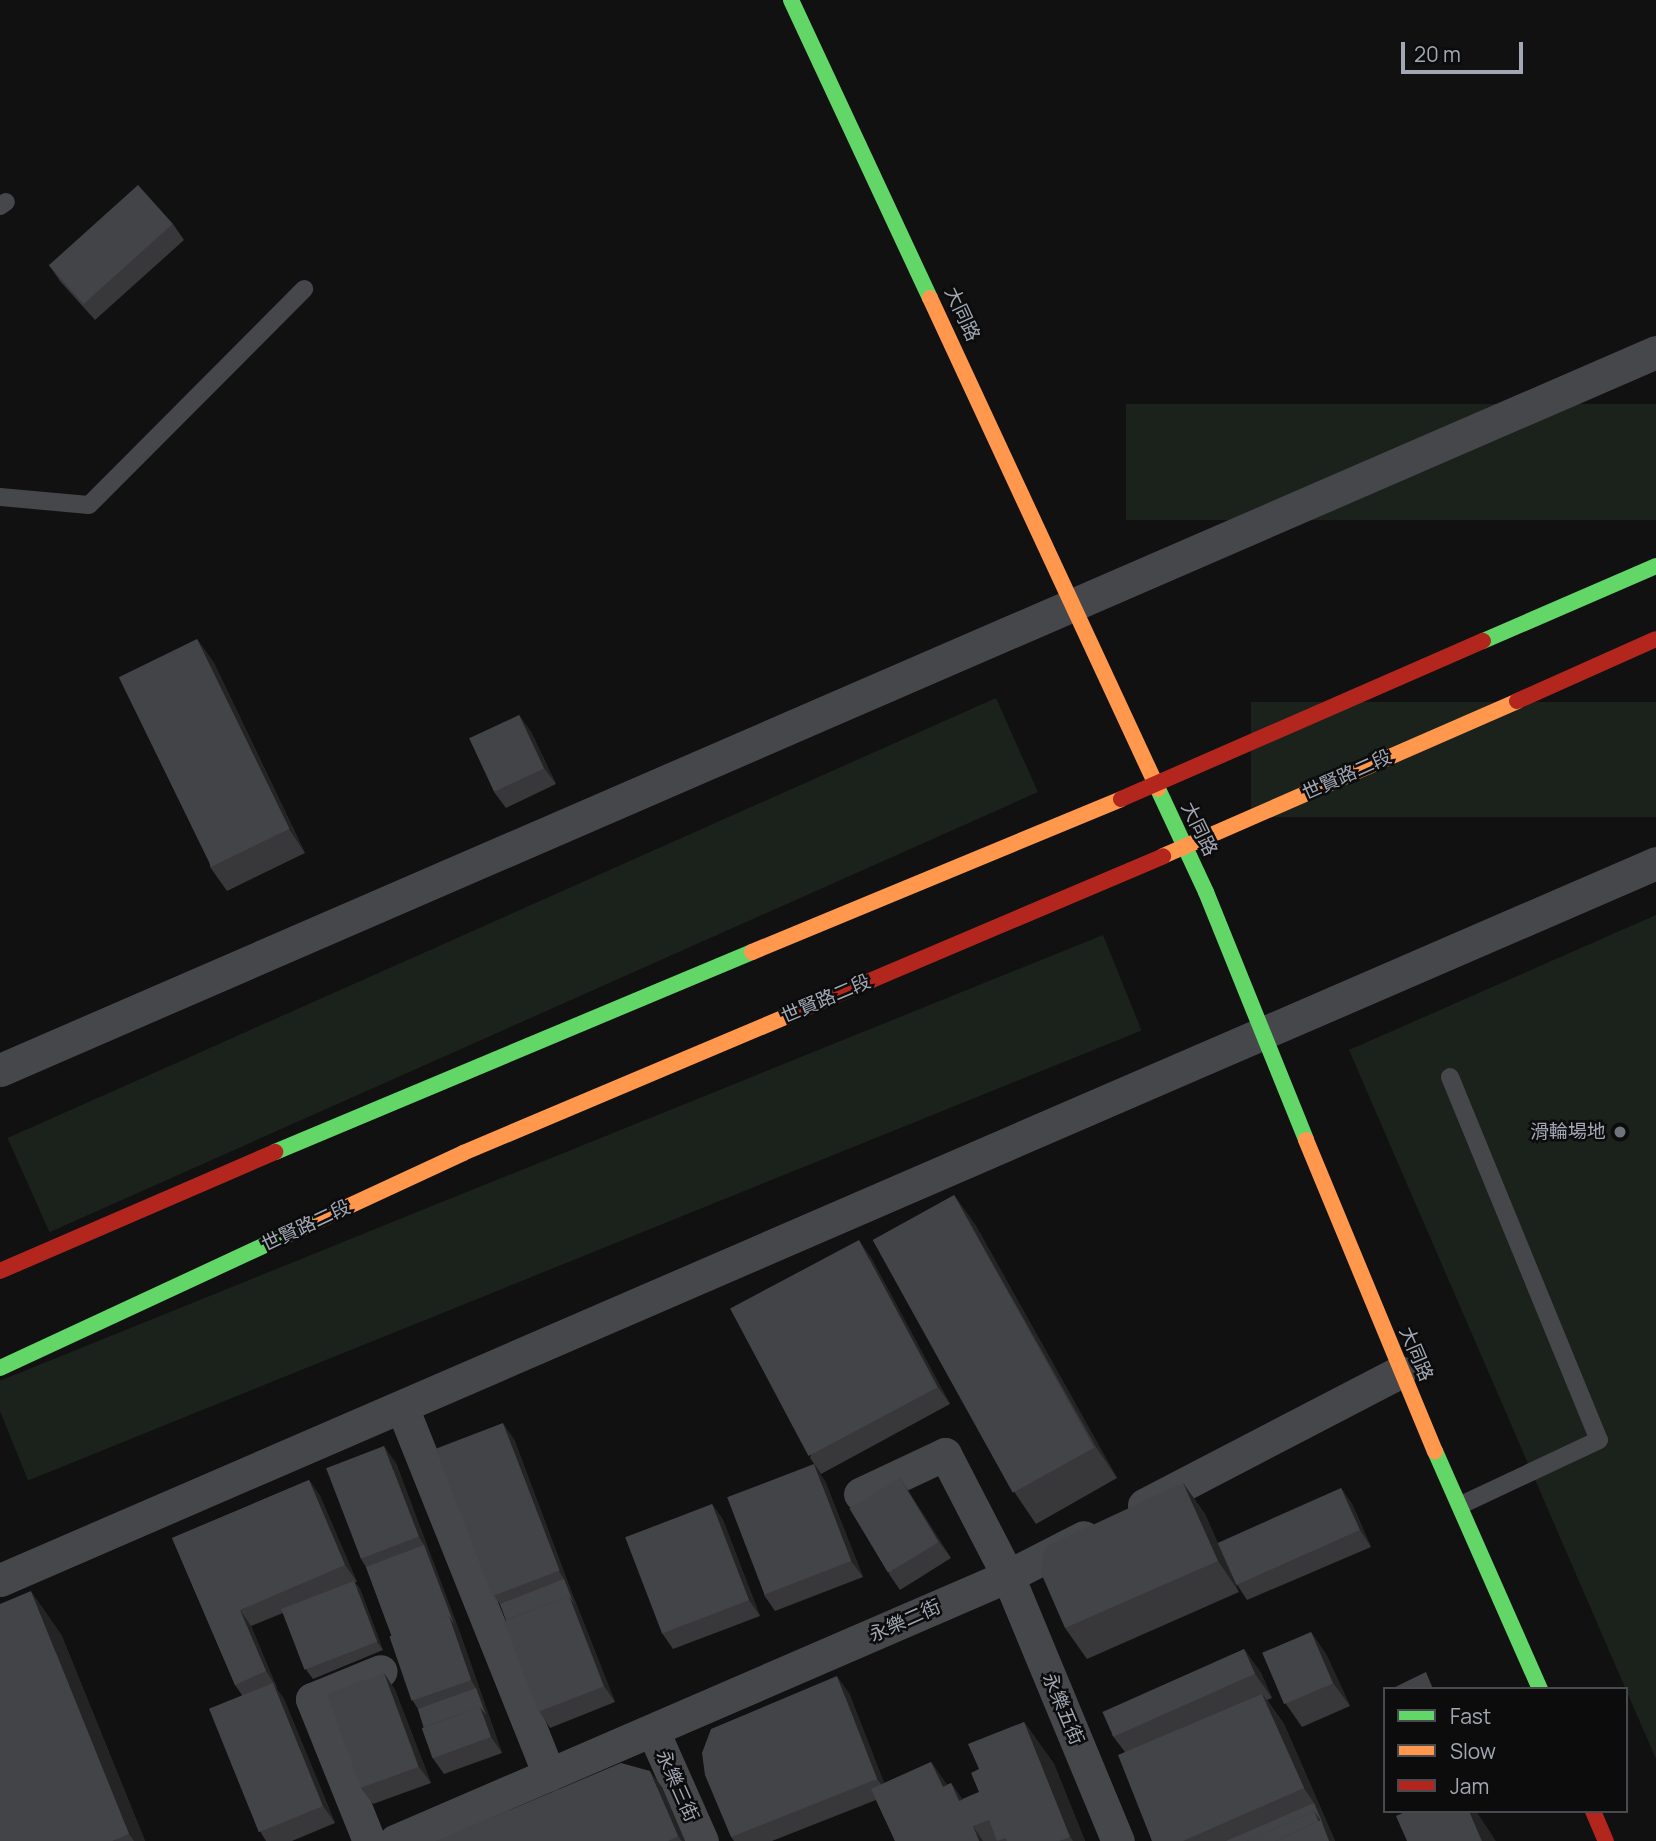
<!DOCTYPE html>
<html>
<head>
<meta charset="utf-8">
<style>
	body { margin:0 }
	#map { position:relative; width:1656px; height:1841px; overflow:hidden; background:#111112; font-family:Manrope,"Noto Sans TC",sans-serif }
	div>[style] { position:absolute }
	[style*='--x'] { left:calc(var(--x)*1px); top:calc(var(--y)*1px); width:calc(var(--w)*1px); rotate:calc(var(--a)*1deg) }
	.green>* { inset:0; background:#1b221c; transform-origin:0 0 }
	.lane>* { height:18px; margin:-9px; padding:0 9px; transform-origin:9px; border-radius:9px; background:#46474b }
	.street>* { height:33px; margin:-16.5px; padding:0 16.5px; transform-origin:16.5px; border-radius:16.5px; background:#46474b }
	.fast>* { height:16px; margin:-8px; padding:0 8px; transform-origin:8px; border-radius:8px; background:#63d668 }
	.slow>* { height:16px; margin:-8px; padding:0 8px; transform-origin:8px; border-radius:8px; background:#ff974d }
	.jam>* { height:16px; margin:-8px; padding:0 8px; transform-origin:8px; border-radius:8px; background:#b3261e }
	.wall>* { inset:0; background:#38383b }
	.shaded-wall>* { inset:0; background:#242425 }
	.building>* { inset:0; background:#434448; transform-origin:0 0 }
	.dots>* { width:19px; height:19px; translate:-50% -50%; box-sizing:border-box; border:4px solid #0c0c0d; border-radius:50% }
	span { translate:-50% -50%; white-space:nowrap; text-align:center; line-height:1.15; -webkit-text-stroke:5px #0c0c0d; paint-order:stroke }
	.street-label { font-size:19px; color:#a1a8b4 }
	.poi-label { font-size:19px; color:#a1a8b4 }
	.right { translate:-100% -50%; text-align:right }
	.legend { position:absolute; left:1383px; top:1687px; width:245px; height:126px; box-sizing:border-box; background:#0c0c0d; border:2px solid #484a50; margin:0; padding:9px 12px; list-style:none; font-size:21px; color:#a1a8b4 }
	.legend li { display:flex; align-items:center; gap:14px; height:35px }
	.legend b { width:35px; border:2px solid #484a50 }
	.scale { position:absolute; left:1401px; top:42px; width:122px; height:32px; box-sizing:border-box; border:4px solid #a1a8b4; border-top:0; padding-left:9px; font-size:21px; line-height:24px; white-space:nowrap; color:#a1a8b4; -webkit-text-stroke:5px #0c0c0d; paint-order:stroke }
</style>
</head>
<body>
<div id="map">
	<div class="green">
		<div style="left:1656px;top:404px;width:116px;height:530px;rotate:90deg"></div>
		<div style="left:996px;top:698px;width:103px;height:1082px;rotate:66deg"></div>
		<div style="left:1656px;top:702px;width:115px;height:405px;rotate:90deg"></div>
		<div style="clip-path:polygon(1656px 915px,1656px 1759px,1349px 1050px)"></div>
		<div style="left:1103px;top:935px;width:103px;height:1201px;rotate:68deg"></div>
	</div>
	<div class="lane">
		<div style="--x:0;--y:206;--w:7;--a:-34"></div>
		<div style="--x:0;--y:497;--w:89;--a:5.1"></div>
		<div style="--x:89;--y:505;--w:305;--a:-45.1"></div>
		<div style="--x:1450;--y:1077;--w:392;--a:67.7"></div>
		<div style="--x:1599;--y:1440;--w:153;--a:154.8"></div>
	</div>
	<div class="street">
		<div style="--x:0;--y:1070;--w:1805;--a:-23.44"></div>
		<div style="--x:402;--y:1407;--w:396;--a:68.2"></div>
		<div style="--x:860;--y:1494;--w:94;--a:-25.2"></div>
		<div style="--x:945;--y:1454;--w:137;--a:62.7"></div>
		<div style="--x:1008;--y:1576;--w:287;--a:67.5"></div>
		<div style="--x:1144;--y:1505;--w:288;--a:-27.5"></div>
		<div style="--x:0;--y:1580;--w:1805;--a:-23.41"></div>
		<div style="--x:653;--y:1731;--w:120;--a:66"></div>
		<div style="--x:369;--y:1841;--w:153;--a:-111.9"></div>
		<div style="--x:312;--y:1699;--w:74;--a:-22.1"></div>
		<div style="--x:395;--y:1841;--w:668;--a:-23.38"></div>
		<div style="--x:1008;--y:1576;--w:85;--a:-27.2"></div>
	</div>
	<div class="fast">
		<div style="--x:791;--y:0;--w:329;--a:65"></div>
		<div style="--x:1483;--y:641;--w:189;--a:-23.4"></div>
		<div style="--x:1158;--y:789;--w:114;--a:65"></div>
		<div style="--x:1206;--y:892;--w:267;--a:68"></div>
		<div style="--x:275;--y:1152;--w:517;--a:-22.75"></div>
		<div style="--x:0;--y:1368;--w:354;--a:-24.9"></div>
		<div style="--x:1435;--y:1451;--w:260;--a:66.2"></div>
	</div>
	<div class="slow">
		<div style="--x:930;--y:298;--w:541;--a:65.09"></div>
		<div style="--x:1163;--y:856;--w:386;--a:-23.6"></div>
		<div style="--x:752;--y:952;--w:399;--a:-22.5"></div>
		<div style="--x:1306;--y:1140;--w:337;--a:67.5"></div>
		<div style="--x:321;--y:1219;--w:157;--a:-24.9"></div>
		<div style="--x:463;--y:1153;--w:359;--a:-22.9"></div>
	</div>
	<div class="jam">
		<div style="--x:1517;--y:701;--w:152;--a:-24"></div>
		<div style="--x:1121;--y:799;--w:395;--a:-23.6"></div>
		<div style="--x:794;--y:1013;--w:401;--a:-23"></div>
		<div style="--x:0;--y:1271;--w:300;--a:-23.4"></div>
		<div style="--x:1593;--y:1811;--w:33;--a:67"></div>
	</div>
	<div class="wall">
		<div style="clip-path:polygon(173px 224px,184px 240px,95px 320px,60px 281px,49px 265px)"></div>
		<div style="clip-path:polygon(197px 639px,214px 663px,305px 853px,227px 891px,210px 867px)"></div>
		<div style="clip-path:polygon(519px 715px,531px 732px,556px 784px,506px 808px,494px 792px)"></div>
		<div style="clip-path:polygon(954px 1195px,976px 1226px,1117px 1478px,1036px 1524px,1015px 1493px)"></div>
		<div style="clip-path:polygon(870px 1256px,950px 1404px,821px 1474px,810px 1458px)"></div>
		<div style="clip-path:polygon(514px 1439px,570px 1588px,615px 1702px,550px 1728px,539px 1711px,506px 1620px,500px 1604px,494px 1596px)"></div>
		<div style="clip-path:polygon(396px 1463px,460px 1633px,502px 1753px,444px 1774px,432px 1757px,418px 1709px,413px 1701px,392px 1637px,366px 1567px,361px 1559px)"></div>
		<div style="clip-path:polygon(900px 1478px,951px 1558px,900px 1590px,889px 1574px)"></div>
		<div style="clip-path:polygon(309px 1480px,320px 1496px,357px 1582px,355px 1582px,360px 1589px,383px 1650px,313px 1679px,307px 1671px,283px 1613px,251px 1626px,277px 1688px,276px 1688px,284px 1699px,335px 1823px,292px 1841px,266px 1841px,261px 1833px,242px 1695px,235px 1685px,172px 1538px)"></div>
		<div style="clip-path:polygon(825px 1481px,863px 1577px,775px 1611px,764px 1595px)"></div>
		<div style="clip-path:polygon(1183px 1483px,1205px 1514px,1239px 1592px,1087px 1659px,1065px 1628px)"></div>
		<div style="clip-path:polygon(1341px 1488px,1352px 1504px,1371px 1547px,1247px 1600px,1236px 1583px)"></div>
		<div style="clip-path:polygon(712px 1504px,723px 1520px,760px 1616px,673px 1649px,662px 1633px)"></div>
		<div style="clip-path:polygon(1311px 1632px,1327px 1656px,1350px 1706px,1302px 1727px,1286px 1704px)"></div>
		<div style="clip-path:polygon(61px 1634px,145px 1841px,0 1841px)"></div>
		<div style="clip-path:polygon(1244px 1649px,1261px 1673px,1272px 1698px,1267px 1700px,1284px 1724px,1335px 1841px,1152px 1841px,1125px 1752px,1112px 1735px)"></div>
		<div style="clip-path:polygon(384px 1673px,395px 1690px,431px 1783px,373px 1804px,361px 1788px)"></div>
		<div style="clip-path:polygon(849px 1693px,884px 1783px,931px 1762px,947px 1785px,951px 1783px,962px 1799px,979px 1792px,979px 1769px,1024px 1722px,1054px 1764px,1085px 1841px,895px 1841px,876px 1800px,772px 1841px,734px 1841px,731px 1837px)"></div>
		<div style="clip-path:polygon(662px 1787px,685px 1841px,436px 1841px)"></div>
	</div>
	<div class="shaded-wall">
		<div style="clip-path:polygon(197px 639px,214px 663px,305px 853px,289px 829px)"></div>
		<div style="clip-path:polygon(519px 715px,531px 732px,556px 784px,544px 768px)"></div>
		<div style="clip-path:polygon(954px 1195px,976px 1226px,1117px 1478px,1096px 1447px)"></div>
		<div style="clip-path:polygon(859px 1240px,870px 1256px,950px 1404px,938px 1387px)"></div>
		<div style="clip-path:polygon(503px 1423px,514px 1439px,570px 1588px,615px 1702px,604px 1686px,569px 1596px,564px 1579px,559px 1571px)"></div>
		<div style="clip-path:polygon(384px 1446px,396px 1463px,460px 1633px,502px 1753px,491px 1737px,480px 1707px,476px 1688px,471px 1680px,424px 1545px,419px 1537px)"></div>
		<div style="clip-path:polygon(814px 1464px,825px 1481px,863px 1577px,851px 1561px)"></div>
		<div style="clip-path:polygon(900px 1478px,911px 1495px,951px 1558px,939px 1542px)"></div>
		<div style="clip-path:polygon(309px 1480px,320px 1496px,357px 1582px,345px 1565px)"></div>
		<div style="clip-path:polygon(1183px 1483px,1205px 1514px,1239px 1592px,1218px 1561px)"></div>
		<div style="clip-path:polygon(1341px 1488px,1352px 1504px,1371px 1547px,1360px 1530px)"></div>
		<div style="clip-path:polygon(712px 1504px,723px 1520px,760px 1616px,749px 1600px)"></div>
		<div style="clip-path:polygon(354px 1581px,360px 1589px,383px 1650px,377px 1642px)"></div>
		<div style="clip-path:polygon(31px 1591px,61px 1634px,145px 1841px,134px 1841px,129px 1834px)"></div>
		<div style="clip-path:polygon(240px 1610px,251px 1626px,277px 1688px,266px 1671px)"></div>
		<div style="clip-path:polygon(1311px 1632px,1327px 1656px,1350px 1706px,1333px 1683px)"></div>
		<div style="clip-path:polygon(1244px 1649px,1261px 1673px,1272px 1698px,1255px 1674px)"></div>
		<div style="clip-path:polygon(384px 1673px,395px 1690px,431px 1783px,419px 1767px)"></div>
		<div style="clip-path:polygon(837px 1676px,849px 1693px,889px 1795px,877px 1779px)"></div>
		<div style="clip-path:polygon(273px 1683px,284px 1699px,335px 1823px,323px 1806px)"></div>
		<div style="clip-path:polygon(1262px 1694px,1284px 1724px,1335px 1841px,1329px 1841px,1314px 1811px,1314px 1803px,1304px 1788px)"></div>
		<div style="clip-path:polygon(1024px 1722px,1054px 1764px,1085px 1841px,1073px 1841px,1070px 1837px)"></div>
		<div style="clip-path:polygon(931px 1762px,961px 1805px,943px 1787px)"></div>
		<div style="clip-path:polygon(650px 1771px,662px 1787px,685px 1841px,682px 1841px,678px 1836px)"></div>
		<div style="clip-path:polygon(951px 1783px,979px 1824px,959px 1801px)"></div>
		<div style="clip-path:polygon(1469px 1811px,1476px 1811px,1496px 1841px,1482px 1841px)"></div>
		<div style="clip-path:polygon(973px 1826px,983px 1841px,979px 1841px)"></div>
	</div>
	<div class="building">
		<div style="left:138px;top:185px;width:52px;height:120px;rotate:48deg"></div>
		<div style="left:197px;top:639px;width:211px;height:87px;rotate:64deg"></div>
		<div style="left:519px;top:715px;width:59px;height:55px;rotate:65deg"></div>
		<div style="left:954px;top:1195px;width:289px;height:93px;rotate:61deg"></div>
		<div style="left:859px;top:1240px;width:167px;height:146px;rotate:62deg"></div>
		<div style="left:503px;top:1423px;width:158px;height:72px;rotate:69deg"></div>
		<div style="left:384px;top:1446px;width:97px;height:62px;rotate:69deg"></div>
		<div style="left:814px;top:1464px;width:104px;height:93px;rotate:69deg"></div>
		<div style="left:900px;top:1478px;width:75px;height:59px;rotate:59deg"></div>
		<div style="clip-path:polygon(309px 1480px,345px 1565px,240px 1610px,266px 1671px,235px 1685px,172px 1538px)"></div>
		<div style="clip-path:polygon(1183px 1483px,1218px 1561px,1065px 1628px,1041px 1573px,1045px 1547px)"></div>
		<div style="left:1341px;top:1488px;width:46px;height:135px;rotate:66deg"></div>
		<div style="left:712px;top:1504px;width:103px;height:93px;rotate:69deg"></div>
		<div style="clip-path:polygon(424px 1545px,454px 1624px,449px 1616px,392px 1637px,366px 1567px)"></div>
		<div style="clip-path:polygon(564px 1579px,574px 1604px,569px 1596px,506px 1620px,500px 1604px)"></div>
		<div style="left:354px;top:1581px;width:65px;height:78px;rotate:69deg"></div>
		<div style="clip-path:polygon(31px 1591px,129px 1834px,112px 1841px,0 1841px,0 1604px)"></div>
		<div style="left:569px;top:1596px;width:97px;height:70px;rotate:69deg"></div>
		<div style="left:449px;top:1616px;width:68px;height:63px;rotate:71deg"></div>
		<div style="left:1311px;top:1632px;width:56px;height:53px;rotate:67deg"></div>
		<div style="left:1244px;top:1649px;width:27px;height:155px;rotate:66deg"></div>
		<div style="clip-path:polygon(1426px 1672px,1433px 1689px,1391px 1689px)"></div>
		<div style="left:384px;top:1673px;width:100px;height:61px;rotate:70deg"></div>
		<div style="clip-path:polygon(837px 1676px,877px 1779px,731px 1837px,705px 1775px,702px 1753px,711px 1729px)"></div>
		<div style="left:273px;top:1683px;width:133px;height:69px;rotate:68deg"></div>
		<div style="clip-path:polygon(476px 1688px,486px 1715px,480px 1707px,424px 1727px,418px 1709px)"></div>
		<div style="clip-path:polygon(1262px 1694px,1304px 1788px,1183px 1841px,1152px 1841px,1118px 1755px)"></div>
		<div style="left:480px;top:1707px;width:32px;height:62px;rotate:70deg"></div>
		<div style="clip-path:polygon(1024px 1722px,1070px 1837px,1059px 1841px,1007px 1841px,1006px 1838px,997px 1841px,989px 1820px,973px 1826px,979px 1841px,895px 1841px,871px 1789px,931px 1762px,943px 1787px,951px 1783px,959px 1801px,979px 1792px,971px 1773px,979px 1769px,968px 1744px)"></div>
		<div style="clip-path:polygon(621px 1763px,650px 1771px,678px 1836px,668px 1841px,436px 1841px)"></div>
		<div style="clip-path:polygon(1314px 1803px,1323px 1824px,1314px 1811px,1247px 1841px,1226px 1841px)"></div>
		<div style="clip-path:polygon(1314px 1811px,1318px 1821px,1276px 1841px,1247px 1841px)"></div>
		<div style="clip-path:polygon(1407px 1811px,1469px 1811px,1482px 1841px,1407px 1841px,1396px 1816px)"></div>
		<div style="clip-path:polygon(1321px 1820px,1329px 1841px,1276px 1841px)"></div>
	</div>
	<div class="dots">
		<div style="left:1620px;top:1132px;background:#6f737b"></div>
	</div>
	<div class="street-label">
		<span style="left:962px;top:314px;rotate:65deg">大同路</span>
		<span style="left:1347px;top:775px;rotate:-24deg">世賢路二段</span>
		<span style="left:1199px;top:829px;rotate:64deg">大同路</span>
		<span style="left:826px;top:999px;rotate:-23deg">世賢路二段</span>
		<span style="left:306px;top:1226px;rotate:-25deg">世賢路二段</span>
		<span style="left:1416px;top:1354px;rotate:67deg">大同路</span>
		<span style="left:905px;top:1621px;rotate:-24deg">永樂二街</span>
		<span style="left:1063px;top:1709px;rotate:67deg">永樂五街</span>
		<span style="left:677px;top:1786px;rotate:66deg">永樂三街</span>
	</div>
	<div class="poi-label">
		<span class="right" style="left:1606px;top:1132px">滑輪場地</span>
	</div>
	<ul class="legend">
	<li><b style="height:9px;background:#63d668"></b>Fast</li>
	<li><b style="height:9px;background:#ff974d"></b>Slow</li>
	<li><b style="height:9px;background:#b3261e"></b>Jam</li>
	</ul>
	<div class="scale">20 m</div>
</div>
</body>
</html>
